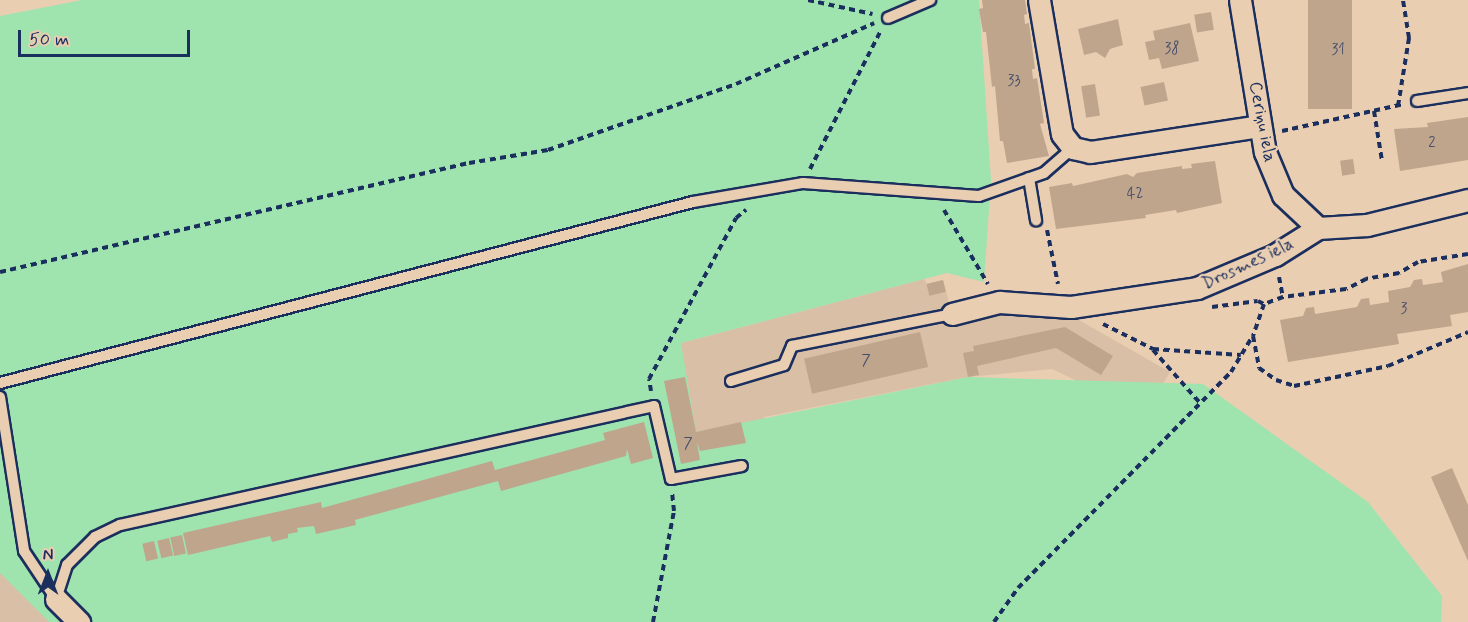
<!DOCTYPE html>
<html>
<head>
<meta charset="utf-8">
<style>
	body { margin:0 }
	#map { position:relative; width:1468px; height:622px; overflow:hidden; background:#eaceb1; font-family:Mynerve,sans-serif }
	div>[style] { position:absolute }
	[style*='--x'] { left:calc(var(--x)*1px); top:calc(var(--y)*1px); width:calc(var(--w)*1px); rotate:calc(var(--a)*1deg) }
	.built>* { inset:0; background:#d9bfa5 }
	.green>* { inset:0; background:#9fe3af }
	.building>* { inset:0; background:#c0a58d; transform-origin:0 0 }
	.path>* { height:4px; margin-top:-2px; transform-origin:0; background:repeating-linear-gradient(90deg,#1b2f5e 0 6px,transparent 0 10.5px) }
	.roads { filter:drop-shadow(2px 0 #1b2f5e) drop-shadow(-2px 0 #1b2f5e) drop-shadow(0 2px #1b2f5e) drop-shadow(0 -2px #1b2f5e) }
	.lane>* { height:10px; margin:-5px; padding:0 5px; transform-origin:5px; border-radius:5px; background:#eaceb1 }
	.street>* { height:21px; margin:-10.5px; padding:0 10.5px; transform-origin:10.5px; border-radius:10.5px; background:#eaceb1 }
	span { translate:-50% -50%; white-space:nowrap; text-align:center; line-height:1.15; -webkit-text-stroke:4.5px #eaceb1; paint-order:stroke }
	.number-label { font-size:15px; color:#444c6a }
	.number-label span { -webkit-text-stroke-width:0 }
	.street-label { font-size:18px; color:#1b2f5e }
	.north { position:absolute; left:18px; top:544px; width:60px; height:60px; -webkit-text-stroke:4px #eaceb1; paint-order:stroke; rotate:0deg; font-size:16px; font-weight:700; line-height:24px; text-align:center; color:#1b2f5e }
	.north::after { content:''; display:block; margin:auto; width:21px; height:27px; background:#1b2f5e; clip-path:polygon(50% 0,100% 100%,50% 72%,0 100%) }
	.scale { position:absolute; left:18px; top:30px; width:172px; height:27px; box-sizing:border-box; border:3px solid #1b2f5e; border-top:0; padding-left:8px; font-size:18px; line-height:21px; white-space:nowrap; color:#1b2f5e; -webkit-text-stroke:4px #eaceb1; paint-order:stroke }
</style>
</head>
<body>
<div id="map">
	<div class="built">
		<div style="clip-path:polygon(924px 279px,927px 284px,943px 280px,955px 325px,998px 315px,1072px 316px,1170px 372px,1145px 414px,1052px 369px,968px 377px,764px 417px,781px 468px,645px 501px,681px 343px)"></div>
		<div style="clip-path:polygon(0 548px,69px 622px,0 622px)"></div>
	</div>
	<div class="green">
		<div style="clip-path:polygon(82px 0,979px 0,991px 180px,984px 282px,947px 273px,681px 343px,696px 432px,968px 377px,1203px 384px,1368px 502px,1442px 596px,1441px 622px,49px 622px,0 573px,0 16px)"></div>
	</div>
	<div class="building">
		<div style="clip-path:polygon(982px 0,1025px 0,1027px 14px,1024px 15px,1025px 24px,1029px 23px,1035px 69px,1032px 69px,1033px 79px,1037px 78px,1044px 123px,1040px 124px,1049px 156px,1007px 163px,1003px 141px,1000px 141px,995px 86px,992px 87px,986px 32px,983px 32px,979px 9px,983px 8px)"></div>
		<div style="left:1308px;top:0;width:44px;height:109px"></div>
		<div style="left:1211px;top:12px;width:18px;height:17px;rotate:81deg"></div>
		<div style="clip-path:polygon(1118px 19px,1123px 45px,1110px 49px,1105px 58px,1096px 52px,1084px 55px,1078px 29px)"></div>
		<div style="clip-path:polygon(1190px 23px,1199px 61px,1162px 69px,1159px 58px,1149px 60px,1145px 42px,1155px 40px,1153px 31px)"></div>
		<div style="left:1164px;top:82px;width:19px;height:24px;rotate:78deg"></div>
		<div style="left:1095px;top:84px;width:32px;height:14px;rotate:81deg"></div>
		<div style="clip-path:polygon(1468px 117px,1468px 160px,1400px 171px,1394px 129px,1428px 127px,1427px 123px)"></div>
		<div style="left:1353px;top:159px;width:15px;height:13px;rotate:82deg"></div>
		<div style="clip-path:polygon(1215px 161px,1222px 203px,1177px 213px,1176px 210px,1145px 215px,1146px 218px,1056px 229px,1049px 187px,1072px 183px,1073px 186px,1127px 174px,1133px 177px,1137px 173px,1182px 166px,1182px 169px,1192px 168px,1191px 164px)"></div>
		<div style="clip-path:polygon(1468px 264px,1468px 312px,1450px 315px,1452px 326px,1397px 334px,1399px 344px,1288px 362px,1280px 320px,1303px 316px,1306px 308px,1314px 307px,1315px 314px,1357px 307px,1361px 299px,1369px 298px,1370px 305px,1389px 302px,1388px 291px,1410px 287px,1414px 280px,1422px 279px,1423px 285px,1443px 282px,1441px 272px)"></div>
		<div style="left:943px;top:280px;width:12px;height:17px;rotate:76deg"></div>
		<div style="clip-path:polygon(1065px 327px,1113px 356px,1101px 375px,1056px 348px,977px 366px,979px 375px,968px 377px,963px 353px,974px 351px,973px 346px)"></div>
		<div style="left:920px;top:332px;width:36px;height:119px;rotate:77deg"></div>
		<div style="clip-path:polygon(685px 377px,696px 432px,741px 422px,746px 443px,700px 451px,697px 442px,700px 460px,681px 464px,664px 381px)"></div>
		<div style="clip-path:polygon(644px 422px,653px 458px,631px 464px,627px 449px,626px 456px,501px 491px,498px 481px,355px 520px,356px 525px,316px 534px,314px 526px,297px 528px,298px 532px,288px 534px,288px 538px,272px 542px,270px 536px,188px 555px,183px 533px,321px 502px,322px 508px,492px 461px,495px 470px,605px 440px,603px 433px)"></div>
		<div style="clip-path:polygon(1452px 468px,1468px 505px,1468px 561px,1431px 477px)"></div>
		<div style="left:182px;top:535px;width:19px;height:12px;rotate:78deg"></div>
		<div style="left:169px;top:538px;width:18px;height:12px;rotate:77deg"></div>
		<div style="left:154px;top:541px;width:18px;height:12px;rotate:77deg"></div>
	</div>
	<div class="path">
		<div style="--x:808;--y:0;--w:66;--a:12.3"></div>
		<div style="--x:1398;--y:106;--w:69;--a:-80.8"></div>
		<div style="--x:1409;--y:38;--w:38;--a:-99"></div>
		<div style="--x:1374;--y:111;--w:51;--a:80.9"></div>
		<div style="--x:1282;--y:131;--w:125;--a:-12.5"></div>
		<div style="--x:810;--y:169;--w:154;--a:-62.9"></div>
		<div style="--x:944;--y:210;--w:86;--a:59.3"></div>
		<div style="--x:1047;--y:230;--w:55;--a:78.5"></div>
		<div style="--x:1468;--y:254;--w:51;--a:170.9"></div>
		<div style="--x:1418;--y:262;--w:22;--a:150"></div>
		<div style="--x:1399;--y:273;--w:34;--a:170"></div>
		<div style="--x:1366;--y:279;--w:22;--a:153"></div>
		<div style="--x:1346;--y:289;--w:64;--a:172.8"></div>
		<div style="--x:1283;--y:297;--w:20;--a:160"></div>
		<div style="--x:1264;--y:304;--w:34;--a:109"></div>
		<div style="--x:1253;--y:336;--w:33;--a:79"></div>
		<div style="--x:1259;--y:368;--w:21;--a:35"></div>
		<div style="--x:1276;--y:380;--w:19;--a:18"></div>
		<div style="--x:1294;--y:386;--w:96;--a:-12"></div>
		<div style="--x:1388;--y:366;--w:87;--a:-23"></div>
		<div style="--x:0;--y:272;--w:481;--a:-13.1"></div>
		<div style="--x:469;--y:163;--w:80;--a:-9.3"></div>
		<div style="--x:548;--y:150;--w:199;--a:-19.3"></div>
		<div style="--x:736;--y:84;--w:151;--a:-23.8"></div>
		<div style="--x:1279;--y:277;--w:20;--a:79"></div>
		<div style="--x:1212;--y:307;--w:46;--a:-7.4"></div>
		<div style="--x:1258;--y:301;--w:7;--a:27"></div>
		<div style="--x:1103;--y:324;--w:56;--a:26.6"></div>
		<div style="--x:1153;--y:349;--w:88;--a:3.9"></div>
		<div style="--x:1153;--y:350;--w:71;--a:48.4"></div>
		<div style="--x:651;--y:391;--w:12;--a:-99"></div>
		<div style="--x:649;--y:379;--w:183;--a:-61.6"></div>
		<div style="--x:736;--y:218;--w:13;--a:-39"></div>
		<div style="--x:653;--y:622;--w:113;--a:-79.3"></div>
		<div style="--x:674;--y:511;--w:18;--a:-96"></div>
		<div style="--x:994;--y:622;--w:42;--a:-54.8"></div>
		<div style="--x:1018;--y:588;--w:303;--a:-45.4"></div>
		<div style="--x:1231;--y:372;--w:41;--a:-59"></div>
	</div>
	<div class="roads">
		<div class="lane">
			<div style="--x:888;--y:18;--w:46;--a:-23.2"></div>
			<div style="--x:1417;--y:101;--w:52;--a:-8.9"></div>
			<div style="--x:1029;--y:178;--w:43;--a:80.5"></div>
			<div style="--x:731;--y:381;--w:55;--a:-16.8"></div>
			<div style="--x:784;--y:365;--w:21;--a:-67"></div>
			<div style="--x:792;--y:346;--w:163;--a:-11.3"></div>
			<div style="--x:0;--y:383;--w:716;--a:-14.64"></div>
			<div style="--x:693;--y:202;--w:112;--a:-9.8"></div>
			<div style="--x:803;--y:183;--w:176;--a:4.2"></div>
			<div style="--x:979;--y:196;--w:69;--a:-19.5"></div>
			<div style="--x:1044;--y:173;--w:38;--a:-41"></div>
			<div style="--x:0;--y:397;--w:156;--a:81.1"></div>
			<div style="--x:24;--y:551;--w:58;--a:56.3"></div>
			<div style="--x:56;--y:599;--w:36;--a:-72"></div>
			<div style="--x:67;--y:565;--w:40;--a:-45"></div>
			<div style="--x:95;--y:537;--w:28;--a:-26"></div>
			<div style="--x:120;--y:525;--w:547;--a:-12.56"></div>
			<div style="--x:654;--y:406;--w:75;--a:76.9"></div>
			<div style="--x:671;--y:479;--w:72;--a:-10.4"></div>
		</div>
		<div class="street">
			<div style="--x:1039;--y:0;--w:136;--a:80.3"></div>
			<div style="--x:1062;--y:134;--w:18;--a:52"></div>
			<div style="--x:1073;--y:148;--w:17;--a:13"></div>
			<div style="--x:1090;--y:152;--w:172;--a:-8.7"></div>
			<div style="--x:1240;--y:0;--w:154;--a:80.7"></div>
			<div style="--x:1265;--y:152;--w:47;--a:67.3"></div>
			<div style="--x:1283;--y:195;--w:48;--a:43.3"></div>
			<div style="--x:952;--y:314;--w:49;--a:-14.3"></div>
			<div style="--x:999;--y:302;--w:72;--a:4"></div>
			<div style="--x:1071;--y:307;--w:127;--a:-8.6"></div>
			<div style="--x:1197;--y:288;--w:85;--a:-22.9"></div>
			<div style="--x:1275;--y:255;--w:51;--a:-32.1"></div>
			<div style="--x:1318;--y:228;--w:49;--a:-3.5"></div>
			<div style="--x:1367;--y:225;--w:104;--a:-13.9"></div>
			<div style="--x:56;--y:599;--w:33;--a:45"></div>
		</div>
	</div>
	<div class="number-label">
		<span style="left:1172px;top:50px">38</span>
		<span style="left:1338px;top:51px">31</span>
		<span style="left:1014px;top:82px">33</span>
		<span style="left:1432px;top:144px">2</span>
		<span style="left:1135px;top:195px">42</span>
		<span style="left:1404px;top:310px">3</span>
		<span style="left:866px;top:362px">7</span>
		<span style="left:688px;top:445px">7</span>
	</div>
	<div class="street-label">
		<span style="left:1262px;top:122px;rotate:79deg">Ceriņu iela</span>
		<span style="left:1248px;top:264px;rotate:-25deg">Drosmes iela</span>
	</div>
	<div class="north">N</div>
	<div class="scale">50 m</div>
</div>
</body>
</html>
